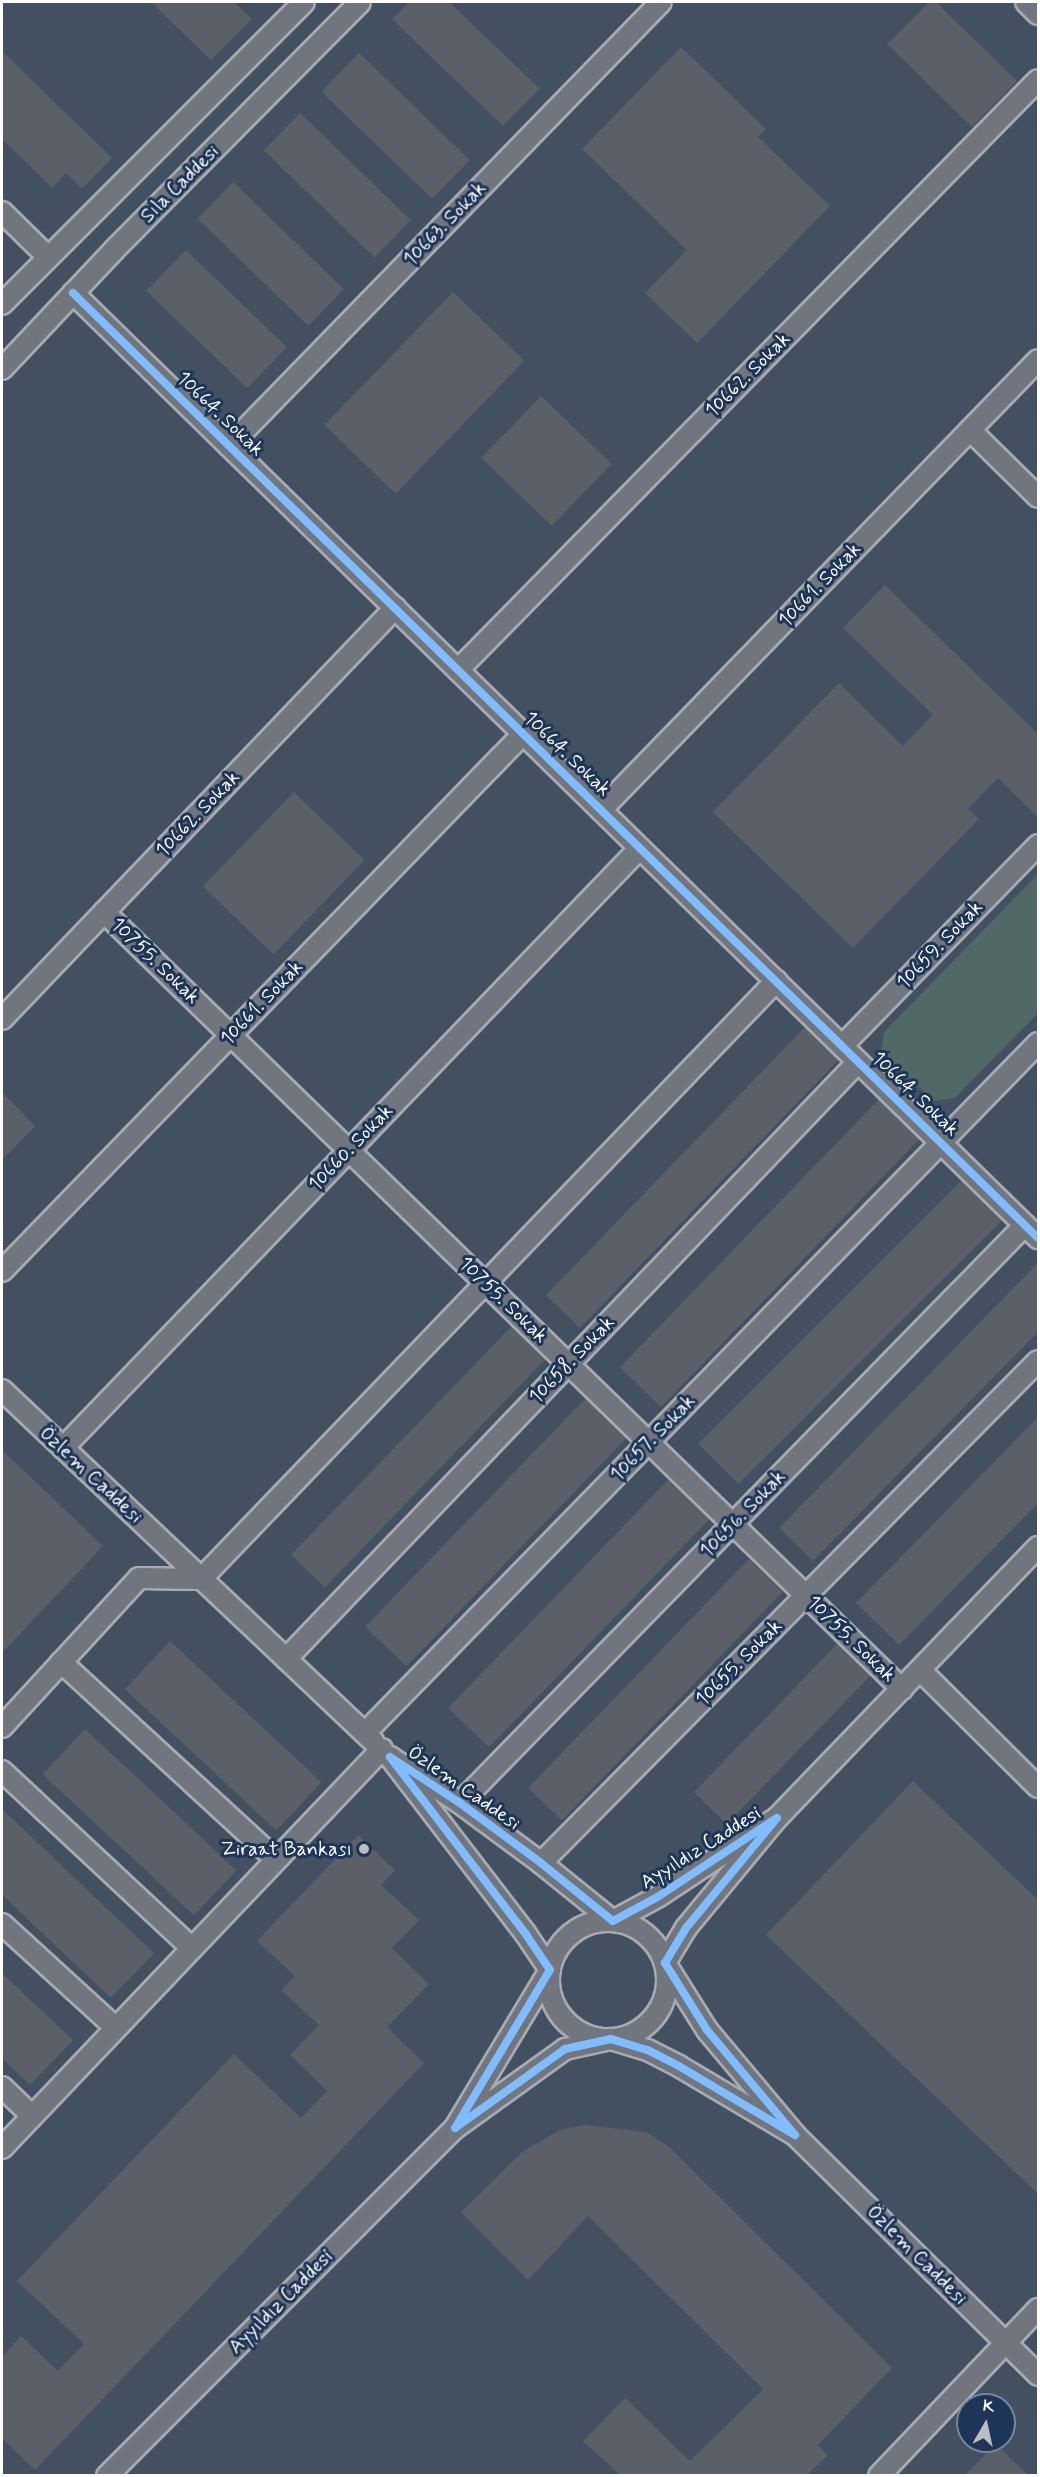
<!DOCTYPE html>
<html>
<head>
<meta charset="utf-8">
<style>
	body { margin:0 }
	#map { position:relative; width:1040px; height:2477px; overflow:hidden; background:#3b4553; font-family:Mynerve,sans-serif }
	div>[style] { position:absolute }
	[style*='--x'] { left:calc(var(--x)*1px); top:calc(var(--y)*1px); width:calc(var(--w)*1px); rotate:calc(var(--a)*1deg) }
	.built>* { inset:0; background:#425062 }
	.green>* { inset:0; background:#526867 }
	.building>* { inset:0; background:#5b5f67; transform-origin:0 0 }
	.roads { filter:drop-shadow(2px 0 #a7abb2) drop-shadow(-2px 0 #a7abb2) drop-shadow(0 2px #a7abb2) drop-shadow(0 -2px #a7abb2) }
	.minor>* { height:20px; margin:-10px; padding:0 10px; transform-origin:10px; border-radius:10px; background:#70757e }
	.minor>.ring { margin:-10px; padding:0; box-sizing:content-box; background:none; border:20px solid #70757e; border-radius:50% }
	.cycleway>* { height:8px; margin:-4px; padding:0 4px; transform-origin:4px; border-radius:4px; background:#80bcff }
	.dots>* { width:16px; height:16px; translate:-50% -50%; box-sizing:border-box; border:3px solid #1d3557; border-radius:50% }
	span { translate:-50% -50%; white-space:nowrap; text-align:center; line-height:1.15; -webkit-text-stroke:6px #1d3557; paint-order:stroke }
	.street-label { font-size:20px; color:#fff }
	.poi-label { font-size:20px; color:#fff }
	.right { translate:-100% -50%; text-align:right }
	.frame { position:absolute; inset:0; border:3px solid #fff; pointer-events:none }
	.north { position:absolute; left:956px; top:2393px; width:60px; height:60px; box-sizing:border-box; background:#1d3557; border:2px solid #77869a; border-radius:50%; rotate:9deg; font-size:16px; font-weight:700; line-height:24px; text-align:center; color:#fff }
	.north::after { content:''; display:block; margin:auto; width:21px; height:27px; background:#babec3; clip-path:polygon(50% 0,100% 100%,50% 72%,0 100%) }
</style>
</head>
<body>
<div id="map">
	<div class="built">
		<div style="clip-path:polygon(evenodd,2px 2px,1012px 2px,1038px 28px,1038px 2475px,2px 2476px,2px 2px,968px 2405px,1004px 2405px,1004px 2441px,968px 2441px,968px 2405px)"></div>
	</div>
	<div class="green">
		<div style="clip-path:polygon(1038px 874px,1038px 1013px,955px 1098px,934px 1101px,881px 1052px,884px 1032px)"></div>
	</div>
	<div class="building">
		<div style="clip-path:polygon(151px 2px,234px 2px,252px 19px,211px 60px)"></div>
		<div style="clip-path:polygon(409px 2px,449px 2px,540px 89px,503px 126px,392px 19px)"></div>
		<div style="clip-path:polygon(929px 2px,936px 2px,1017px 81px,972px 127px,887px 44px)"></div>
		<div style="clip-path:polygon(681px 47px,766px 129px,758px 137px,830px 206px,697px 343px,645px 293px,687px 250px,582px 149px)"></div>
		<div style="clip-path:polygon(2px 51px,112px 158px,82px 189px,66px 173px,52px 188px,2px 139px)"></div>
		<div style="left:359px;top:53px;width:154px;height:54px;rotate:44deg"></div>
		<div style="left:300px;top:113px;width:154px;height:52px;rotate:44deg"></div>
		<div style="left:233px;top:182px;width:154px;height:51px;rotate:44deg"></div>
		<div style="left:186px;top:250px;width:140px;height:57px;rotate:44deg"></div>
		<div style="left:453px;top:292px;width:99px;height:185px;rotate:44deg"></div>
		<div style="left:541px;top:396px;width:98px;height:86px;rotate:44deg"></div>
		<div style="clip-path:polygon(885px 585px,1038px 734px,1038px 817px,998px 778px,968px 809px,979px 819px,853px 948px,713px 812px,839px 683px,903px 746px,933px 715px,843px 628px)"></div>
		<div style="left:294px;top:792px;width:98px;height:131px;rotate:44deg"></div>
		<div style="left:805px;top:1027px;width:47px;height:373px;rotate:44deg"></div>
		<div style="clip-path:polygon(2px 1092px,35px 1126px,2px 1160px)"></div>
		<div style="left:879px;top:1099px;width:57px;height:373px;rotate:44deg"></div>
		<div style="left:962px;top:1180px;width:57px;height:373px;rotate:45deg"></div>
		<div style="clip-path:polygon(1038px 1263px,1038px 1332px,813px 1561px,779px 1528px)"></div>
		<div style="left:512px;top:1326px;width:47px;height:318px;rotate:44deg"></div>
		<div style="left:586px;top:1398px;width:57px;height:318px;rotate:44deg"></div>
		<div style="clip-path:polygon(1038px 1417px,1038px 1503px,899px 1645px,856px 1603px)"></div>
		<div style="clip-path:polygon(2px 1450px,103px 1546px,2px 1653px)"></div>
		<div style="left:669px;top:1479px;width:57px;height:318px;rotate:44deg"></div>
		<div style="left:749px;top:1559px;width:47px;height:318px;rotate:44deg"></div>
		<div style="left:170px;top:1641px;width:207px;height:66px;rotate:43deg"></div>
		<div style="left:837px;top:1644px;width:46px;height:206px;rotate:44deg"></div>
		<div style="left:85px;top:1729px;width:207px;height:62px;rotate:43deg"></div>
		<div style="clip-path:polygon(913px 1781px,1038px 1900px,1038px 2194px,766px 1935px)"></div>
		<div style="clip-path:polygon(2px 1809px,154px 1953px,111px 1998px,2px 1895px)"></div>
		<div style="clip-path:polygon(358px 1835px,395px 1870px,381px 1885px,419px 1920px,392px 1948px,429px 1984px,387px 2027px,424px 2063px,35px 2470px,2px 2438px,2px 2357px,21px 2336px,58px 2371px,84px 2344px,17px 2281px,234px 2054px,301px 2118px,327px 2091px,290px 2055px,319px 2025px,281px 1990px,295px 1976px,257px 1941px)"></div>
		<div style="clip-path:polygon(2px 1973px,73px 2040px,30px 2085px,2px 2058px)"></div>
		<div style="clip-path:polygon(586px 2125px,646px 2132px,668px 2146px,892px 2368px,818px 2445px,828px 2455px,807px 2475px,620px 2475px,583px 2441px,625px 2398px,690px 2461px,763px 2389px,588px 2216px,528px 2280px,461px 2212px,523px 2151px,562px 2129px)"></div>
		<div style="clip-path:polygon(996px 2444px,1028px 2475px,965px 2475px)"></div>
	</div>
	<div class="roads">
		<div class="minor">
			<div style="--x:1026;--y:2;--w:17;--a:45"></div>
			<div style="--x:2;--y:212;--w:63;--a:44.4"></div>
			<div style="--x:73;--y:293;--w:1351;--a:44.4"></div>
			<div style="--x:2;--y:304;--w:427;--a:-45"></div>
			<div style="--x:2;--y:369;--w:163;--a:-46.7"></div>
			<div style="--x:114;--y:250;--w:349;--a:-45.2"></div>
			<div style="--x:970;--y:430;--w:95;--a:44.6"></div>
			<div style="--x:229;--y:446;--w:619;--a:-45.78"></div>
			<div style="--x:458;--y:670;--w:827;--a:-45.49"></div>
			<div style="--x:601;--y:810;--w:627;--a:-45.84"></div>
			<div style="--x:104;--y:912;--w:1114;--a:44.24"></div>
			<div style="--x:2;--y:1019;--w:569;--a:-46.28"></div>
			<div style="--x:842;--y:1046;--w:281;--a:-45.7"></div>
			<div style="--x:2;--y:1271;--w:748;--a:-45.87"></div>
			<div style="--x:2;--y:1390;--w:511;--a:43.41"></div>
			<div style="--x:63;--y:1448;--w:832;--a:-46.12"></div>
			<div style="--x:286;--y:1659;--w:827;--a:-46.23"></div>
			<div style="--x:61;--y:1662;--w:292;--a:42.6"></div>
			<div style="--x:920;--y:1670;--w:166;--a:44.8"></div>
			<div style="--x:2;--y:1727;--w:202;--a:-47.4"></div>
			<div style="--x:139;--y:1578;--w:62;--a:0.9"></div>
			<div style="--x:201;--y:1579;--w:830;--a:-46.12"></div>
			<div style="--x:365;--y:1733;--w:964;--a:-45.71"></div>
			<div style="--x:390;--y:1757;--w:84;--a:33.3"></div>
			<div style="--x:460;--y:1803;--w:101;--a:36.5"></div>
			<div style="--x:541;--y:1863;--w:92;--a:38.9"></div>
			<div style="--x:613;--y:1921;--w:52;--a:-28.5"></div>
			<div style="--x:659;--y:1896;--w:141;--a:-33.5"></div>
			<div style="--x:777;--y:1818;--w:143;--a:129.6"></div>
			<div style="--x:686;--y:1928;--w:41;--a:121"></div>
			<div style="--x:665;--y:1963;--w:79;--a:57.9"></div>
			<div style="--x:707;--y:2030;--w:137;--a:50"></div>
			<div style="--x:795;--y:2135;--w:135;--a:-149.3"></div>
			<div style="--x:679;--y:2066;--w:36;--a:-153"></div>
			<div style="--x:647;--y:2050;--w:38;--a:-163"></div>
			<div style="--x:611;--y:2039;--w:47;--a:167.7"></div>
			<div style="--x:565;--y:2049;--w:135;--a:144.3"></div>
			<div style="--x:455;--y:2128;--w:184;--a:-59"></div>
			<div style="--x:550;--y:1970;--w:45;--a:-124"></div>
			<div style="--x:525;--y:1933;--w:222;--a:-127.5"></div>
			<div style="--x:2;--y:1771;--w:260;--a:43"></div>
			<div style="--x:460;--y:1803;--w:808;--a:-45.65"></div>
			<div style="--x:777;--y:1818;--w:376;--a:-46.1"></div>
			<div style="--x:541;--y:1863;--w:706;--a:-45.29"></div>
			<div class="ring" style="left:549px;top:1921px;width:98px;height:98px"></div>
			<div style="--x:2;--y:1924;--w:154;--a:42.4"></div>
			<div style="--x:2;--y:2087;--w:42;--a:44"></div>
			<div style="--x:795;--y:2135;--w:342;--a:44.6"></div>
			<div style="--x:2;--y:2148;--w:551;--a:-46.4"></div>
			<div style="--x:107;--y:2476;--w:492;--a:-45"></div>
			<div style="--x:879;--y:2476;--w:231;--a:-46.4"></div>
		</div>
	</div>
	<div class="cycleway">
		<div style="--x:73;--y:293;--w:1351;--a:44.4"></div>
		<div style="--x:390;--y:1757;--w:84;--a:33.3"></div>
		<div style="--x:460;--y:1803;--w:101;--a:36.5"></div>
		<div style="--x:541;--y:1863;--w:92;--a:38.9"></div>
		<div style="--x:613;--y:1921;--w:52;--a:-28.5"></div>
		<div style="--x:659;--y:1896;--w:141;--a:-33.5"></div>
		<div style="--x:777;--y:1818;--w:143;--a:129.6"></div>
		<div style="--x:686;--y:1928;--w:41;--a:121"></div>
		<div style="--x:665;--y:1963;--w:79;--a:57.9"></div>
		<div style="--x:707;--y:2030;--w:137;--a:50"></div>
		<div style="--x:795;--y:2135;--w:135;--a:-149.3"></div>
		<div style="--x:679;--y:2066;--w:36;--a:-153"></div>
		<div style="--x:647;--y:2050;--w:38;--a:-163"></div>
		<div style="--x:611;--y:2039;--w:47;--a:167.7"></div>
		<div style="--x:565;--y:2049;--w:135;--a:144.3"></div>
		<div style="--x:455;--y:2128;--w:184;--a:-59"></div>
		<div style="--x:550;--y:1970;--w:45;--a:-124"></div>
		<div style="--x:525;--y:1933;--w:222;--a:-127.5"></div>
	</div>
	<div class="dots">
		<div style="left:364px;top:1849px;background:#babec3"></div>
	</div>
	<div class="street-label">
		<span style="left:180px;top:184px;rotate:-45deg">Sıla Caddesi</span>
		<span style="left:445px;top:224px;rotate:-46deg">10663. Sokak</span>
		<span style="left:748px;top:375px;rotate:-45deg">10662. Sokak</span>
		<span style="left:220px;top:414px;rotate:44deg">10664. Sokak</span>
		<span style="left:820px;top:585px;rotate:-46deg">10661. Sokak</span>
		<span style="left:567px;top:754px;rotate:44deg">10664. Sokak</span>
		<span style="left:198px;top:814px;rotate:-46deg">10662. Sokak</span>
		<span style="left:940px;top:945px;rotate:-46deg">10659. Sokak</span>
		<span style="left:155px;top:961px;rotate:44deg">10755. Sokak</span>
		<span style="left:262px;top:1003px;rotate:-46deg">10661. Sokak</span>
		<span style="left:915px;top:1094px;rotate:44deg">10664. Sokak</span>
		<span style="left:351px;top:1148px;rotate:-46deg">10660. Sokak</span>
		<span style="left:503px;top:1300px;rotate:44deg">10755. Sokak</span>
		<span style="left:572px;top:1360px;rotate:-46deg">10658. Sokak</span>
		<span style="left:653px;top:1438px;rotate:-46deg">10657. Sokak</span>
		<span style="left:91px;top:1475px;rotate:43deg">Özlem Caddesi</span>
		<span style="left:743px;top:1514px;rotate:-46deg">10656. Sokak</span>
		<span style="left:851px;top:1639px;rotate:44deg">10755. Sokak</span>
		<span style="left:739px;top:1663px;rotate:-45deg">10655. Sokak</span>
		<span style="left:464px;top:1788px;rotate:35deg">Özlem Caddesi</span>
		<span style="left:701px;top:1848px;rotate:-32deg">Ayyıldız Caddesi</span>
		<span style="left:917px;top:2255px;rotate:45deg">Özlem Caddesi</span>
		<span style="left:281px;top:2302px;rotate:-45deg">Ayyıldız Caddesi</span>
	</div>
	<div class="poi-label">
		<span class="right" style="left:352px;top:1849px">Ziraat Bankası</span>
	</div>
	<div class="frame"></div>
	<div class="north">K</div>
</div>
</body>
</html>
